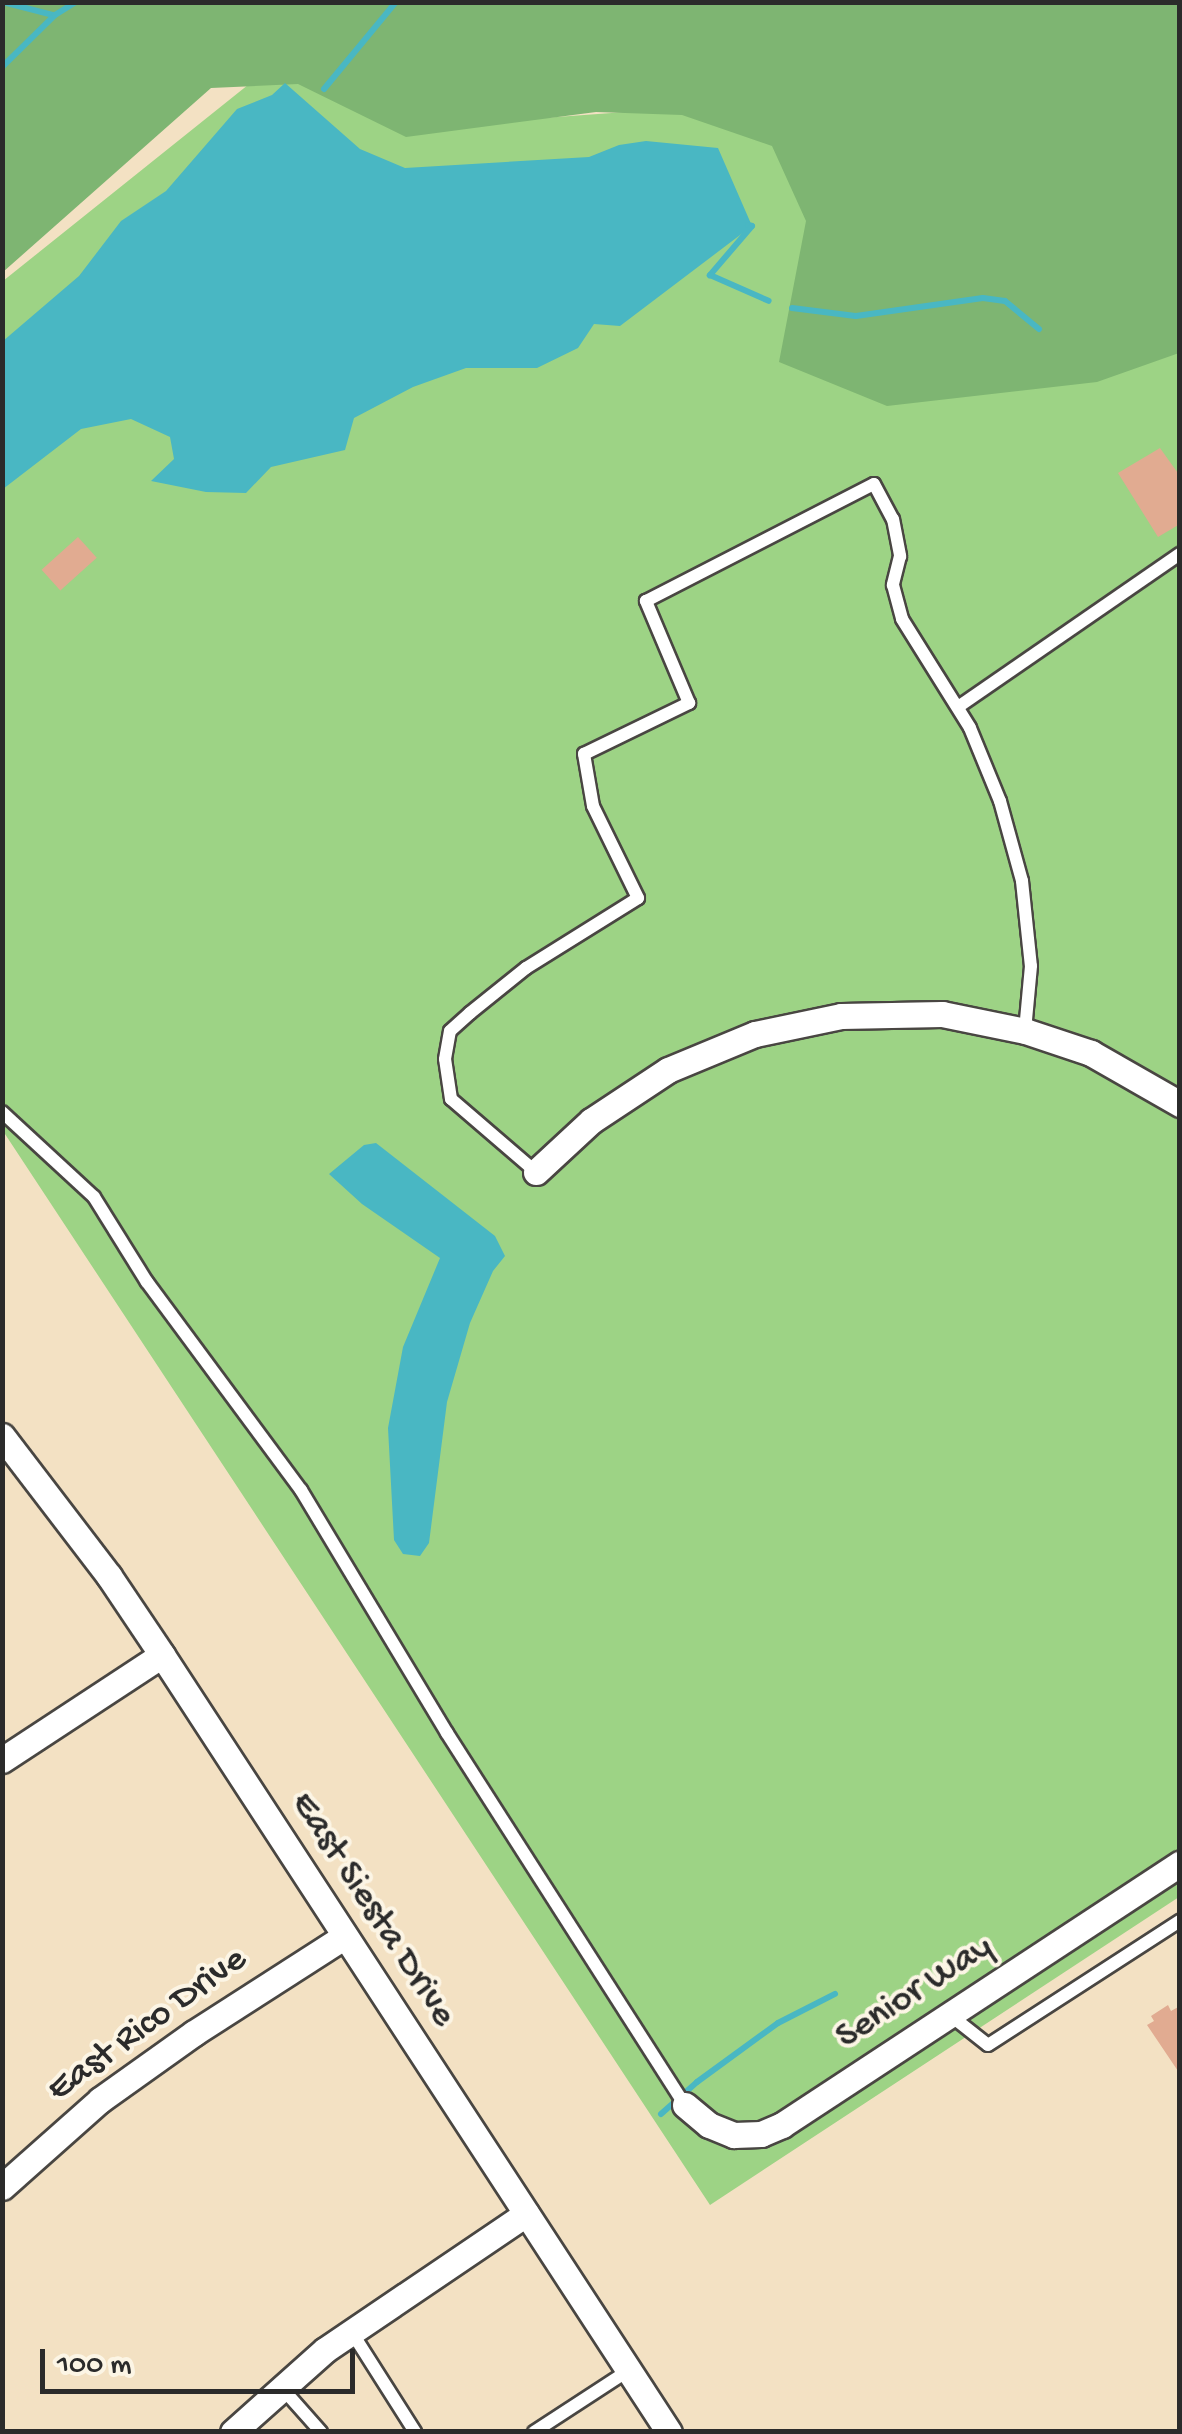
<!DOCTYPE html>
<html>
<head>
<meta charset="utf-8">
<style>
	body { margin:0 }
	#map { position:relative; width:1182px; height:2434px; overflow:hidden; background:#f3e1c3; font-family:"Gochi Hand",sans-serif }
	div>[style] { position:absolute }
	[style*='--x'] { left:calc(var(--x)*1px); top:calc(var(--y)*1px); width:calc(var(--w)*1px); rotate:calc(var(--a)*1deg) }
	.green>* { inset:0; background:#9dd385 }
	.forest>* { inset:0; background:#7eb572 }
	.water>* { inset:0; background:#49b7c3 }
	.stream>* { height:6px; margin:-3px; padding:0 3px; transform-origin:3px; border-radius:3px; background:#49b7c3 }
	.building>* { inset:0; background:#e1ab91; transform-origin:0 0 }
	.roads { filter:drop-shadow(2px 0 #494642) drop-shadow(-2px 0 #494642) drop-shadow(0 2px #494642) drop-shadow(0 -2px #494642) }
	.service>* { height:12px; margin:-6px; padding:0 6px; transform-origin:6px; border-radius:6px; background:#fff }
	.minor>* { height:25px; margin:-12.5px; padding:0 12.5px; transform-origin:12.5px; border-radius:12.5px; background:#fff }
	span { translate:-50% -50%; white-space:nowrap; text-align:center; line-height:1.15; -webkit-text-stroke:8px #fcf5e5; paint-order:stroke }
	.street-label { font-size:38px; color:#2b2b2b }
	.frame { position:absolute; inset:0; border:5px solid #2b2b2b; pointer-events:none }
	.scale { position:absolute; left:40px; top:2349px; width:315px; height:45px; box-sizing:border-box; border:5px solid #2b2b2b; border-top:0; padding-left:12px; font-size:30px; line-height:35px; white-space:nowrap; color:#2b2b2b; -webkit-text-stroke:8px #fcf5e5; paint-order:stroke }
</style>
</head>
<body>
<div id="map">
	<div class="green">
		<div style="clip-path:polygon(278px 61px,420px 127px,1179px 72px,1179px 1897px,710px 2205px,3px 1131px,3px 281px)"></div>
	</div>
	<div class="forest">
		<div style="clip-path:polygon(3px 3px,1179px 3px,1179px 353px,1097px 382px,887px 406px,779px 362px,806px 221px,772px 146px,682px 115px,596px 112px,406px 137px,298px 84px,211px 88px,3px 272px)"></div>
	</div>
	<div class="water">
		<div style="clip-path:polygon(285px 83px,360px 149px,405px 168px,589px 157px,619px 145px,646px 141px,718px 148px,752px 226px,620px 326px,594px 324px,578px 348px,537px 368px,466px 368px,413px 387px,354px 418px,345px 450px,271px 467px,246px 493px,206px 492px,151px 481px,174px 459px,170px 437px,131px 419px,81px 429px,3px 489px,3px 341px,79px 276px,121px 221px,166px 191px,237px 109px,272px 95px)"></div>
		<div style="clip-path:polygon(376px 1143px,495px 1236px,505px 1256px,493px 1271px,470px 1323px,447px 1402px,429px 1543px,420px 1556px,403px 1554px,394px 1540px,388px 1428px,403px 1347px,440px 1258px,362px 1204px,329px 1174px,364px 1145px)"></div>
	</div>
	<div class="stream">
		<div style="--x:3;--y:2;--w:52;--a:14.6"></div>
		<div style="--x:2;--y:67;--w:74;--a:-44.5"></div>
		<div style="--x:55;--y:15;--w:25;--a:-32"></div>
		<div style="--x:324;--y:89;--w:113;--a:-50.4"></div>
		<div style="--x:748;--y:225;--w:4;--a:14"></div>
		<div style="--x:752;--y:226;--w:65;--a:130.6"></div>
		<div style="--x:710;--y:275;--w:64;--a:23.8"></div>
		<div style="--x:792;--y:308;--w:64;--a:7.1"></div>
		<div style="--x:856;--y:316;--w:128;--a:-8.1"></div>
		<div style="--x:983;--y:298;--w:22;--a:8"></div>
		<div style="--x:1005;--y:301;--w:44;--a:39.5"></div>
		<div style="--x:661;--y:2114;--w:48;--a:-41.6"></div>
		<div style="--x:697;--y:2082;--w:100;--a:-36.1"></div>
		<div style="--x:778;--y:2023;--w:64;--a:-27"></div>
	</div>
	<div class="building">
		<div style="clip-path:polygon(1160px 448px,1180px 476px,1180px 524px,1158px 537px,1118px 473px)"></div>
		<div style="left:78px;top:537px;width:28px;height:49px;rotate:48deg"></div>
		<div style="clip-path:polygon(1168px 2005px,1171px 2011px,1180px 2006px,1180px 2074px,1147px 2025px,1154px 2021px,1151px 2016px)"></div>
	</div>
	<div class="roads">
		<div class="service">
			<div style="--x:958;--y:707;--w:270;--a:-34.6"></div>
			<div style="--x:2;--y:1112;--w:125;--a:42.7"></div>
			<div style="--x:94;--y:1197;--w:100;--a:58.1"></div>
			<div style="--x:147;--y:1282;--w:259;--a:53.5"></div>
			<div style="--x:301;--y:1490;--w:283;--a:59"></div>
			<div style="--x:447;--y:1733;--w:442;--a:57.4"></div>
			<div style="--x:536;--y:1172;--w:112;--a:-139.3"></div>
			<div style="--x:451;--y:1099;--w:40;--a:-98.5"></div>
			<div style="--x:445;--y:1059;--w:28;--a:-80"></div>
			<div style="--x:450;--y:1031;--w:27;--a:-42"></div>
			<div style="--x:470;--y:1013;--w:72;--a:-38.8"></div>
			<div style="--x:526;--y:968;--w:132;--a:-32"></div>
			<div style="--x:638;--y:898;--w:102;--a:-116.1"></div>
			<div style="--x:593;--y:806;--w:53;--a:-99.8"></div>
			<div style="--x:584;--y:754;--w:117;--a:-25.9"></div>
			<div style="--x:689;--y:703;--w:111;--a:-112.9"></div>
			<div style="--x:646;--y:601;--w:256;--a:-27.2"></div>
			<div style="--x:874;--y:484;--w:40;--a:62"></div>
			<div style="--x:893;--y:519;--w:38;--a:79"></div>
			<div style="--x:900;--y:556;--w:30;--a:104"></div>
			<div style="--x:893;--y:585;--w:35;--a:75"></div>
			<div style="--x:902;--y:619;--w:128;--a:58"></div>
			<div style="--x:970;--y:728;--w:79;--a:67.7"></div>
			<div style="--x:1000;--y:801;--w:83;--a:74.6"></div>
			<div style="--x:1022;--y:881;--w:85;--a:84"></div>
			<div style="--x:1031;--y:966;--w:65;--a:95.3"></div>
			<div style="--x:950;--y:2015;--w:48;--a:38.3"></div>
			<div style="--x:988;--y:2045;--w:229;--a:-32.9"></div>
			<div style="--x:351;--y:2331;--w:120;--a:57.6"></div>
			<div style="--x:282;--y:2388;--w:59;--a:48.4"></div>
			<div style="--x:534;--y:2432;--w:113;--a:-33.1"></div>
		</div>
		<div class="minor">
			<div style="--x:536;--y:1172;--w:75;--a:-42.8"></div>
			<div style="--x:591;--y:1121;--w:92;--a:-33.5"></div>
			<div style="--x:668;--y:1070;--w:94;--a:-22.5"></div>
			<div style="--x:755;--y:1034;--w:88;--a:-11.8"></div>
			<div style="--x:841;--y:1016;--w:101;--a:-1.1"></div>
			<div style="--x:942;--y:1014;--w:85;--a:11.6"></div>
			<div style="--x:1025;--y:1031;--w:70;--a:18.4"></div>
			<div style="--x:1091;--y:1053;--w:103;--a:29.8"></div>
			<div style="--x:2;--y:1436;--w:176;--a:52.6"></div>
			<div style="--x:109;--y:1576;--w:95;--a:56.1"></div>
			<div style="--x:162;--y:1655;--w:928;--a:56.88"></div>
			<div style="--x:2;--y:1760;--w:191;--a:-33.3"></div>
			<div style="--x:685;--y:2105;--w:31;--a:40"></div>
			<div style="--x:709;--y:2125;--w:27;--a:22"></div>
			<div style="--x:734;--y:2135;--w:27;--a:-2"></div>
			<div style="--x:761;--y:2134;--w:23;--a:-23"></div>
			<div style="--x:782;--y:2125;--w:476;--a:-33.3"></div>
			<div style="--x:2;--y:2187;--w:131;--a:-41.6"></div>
			<div style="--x:100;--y:2100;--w:115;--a:-35.5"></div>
			<div style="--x:194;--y:2033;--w:179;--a:-32.7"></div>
			<div style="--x:233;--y:2432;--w:123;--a:-41.7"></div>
			<div style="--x:325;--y:2350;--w:243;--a:-34.1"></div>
		</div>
	</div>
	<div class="street-label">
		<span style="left:372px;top:1910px;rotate:57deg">East Siesta Drive</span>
		<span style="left:915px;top:1993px;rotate:-33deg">Senior Way</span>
		<span style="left:148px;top:2026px;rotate:-36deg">East Rico Drive</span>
	</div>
	<div class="frame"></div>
	<div class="scale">100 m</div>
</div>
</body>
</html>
